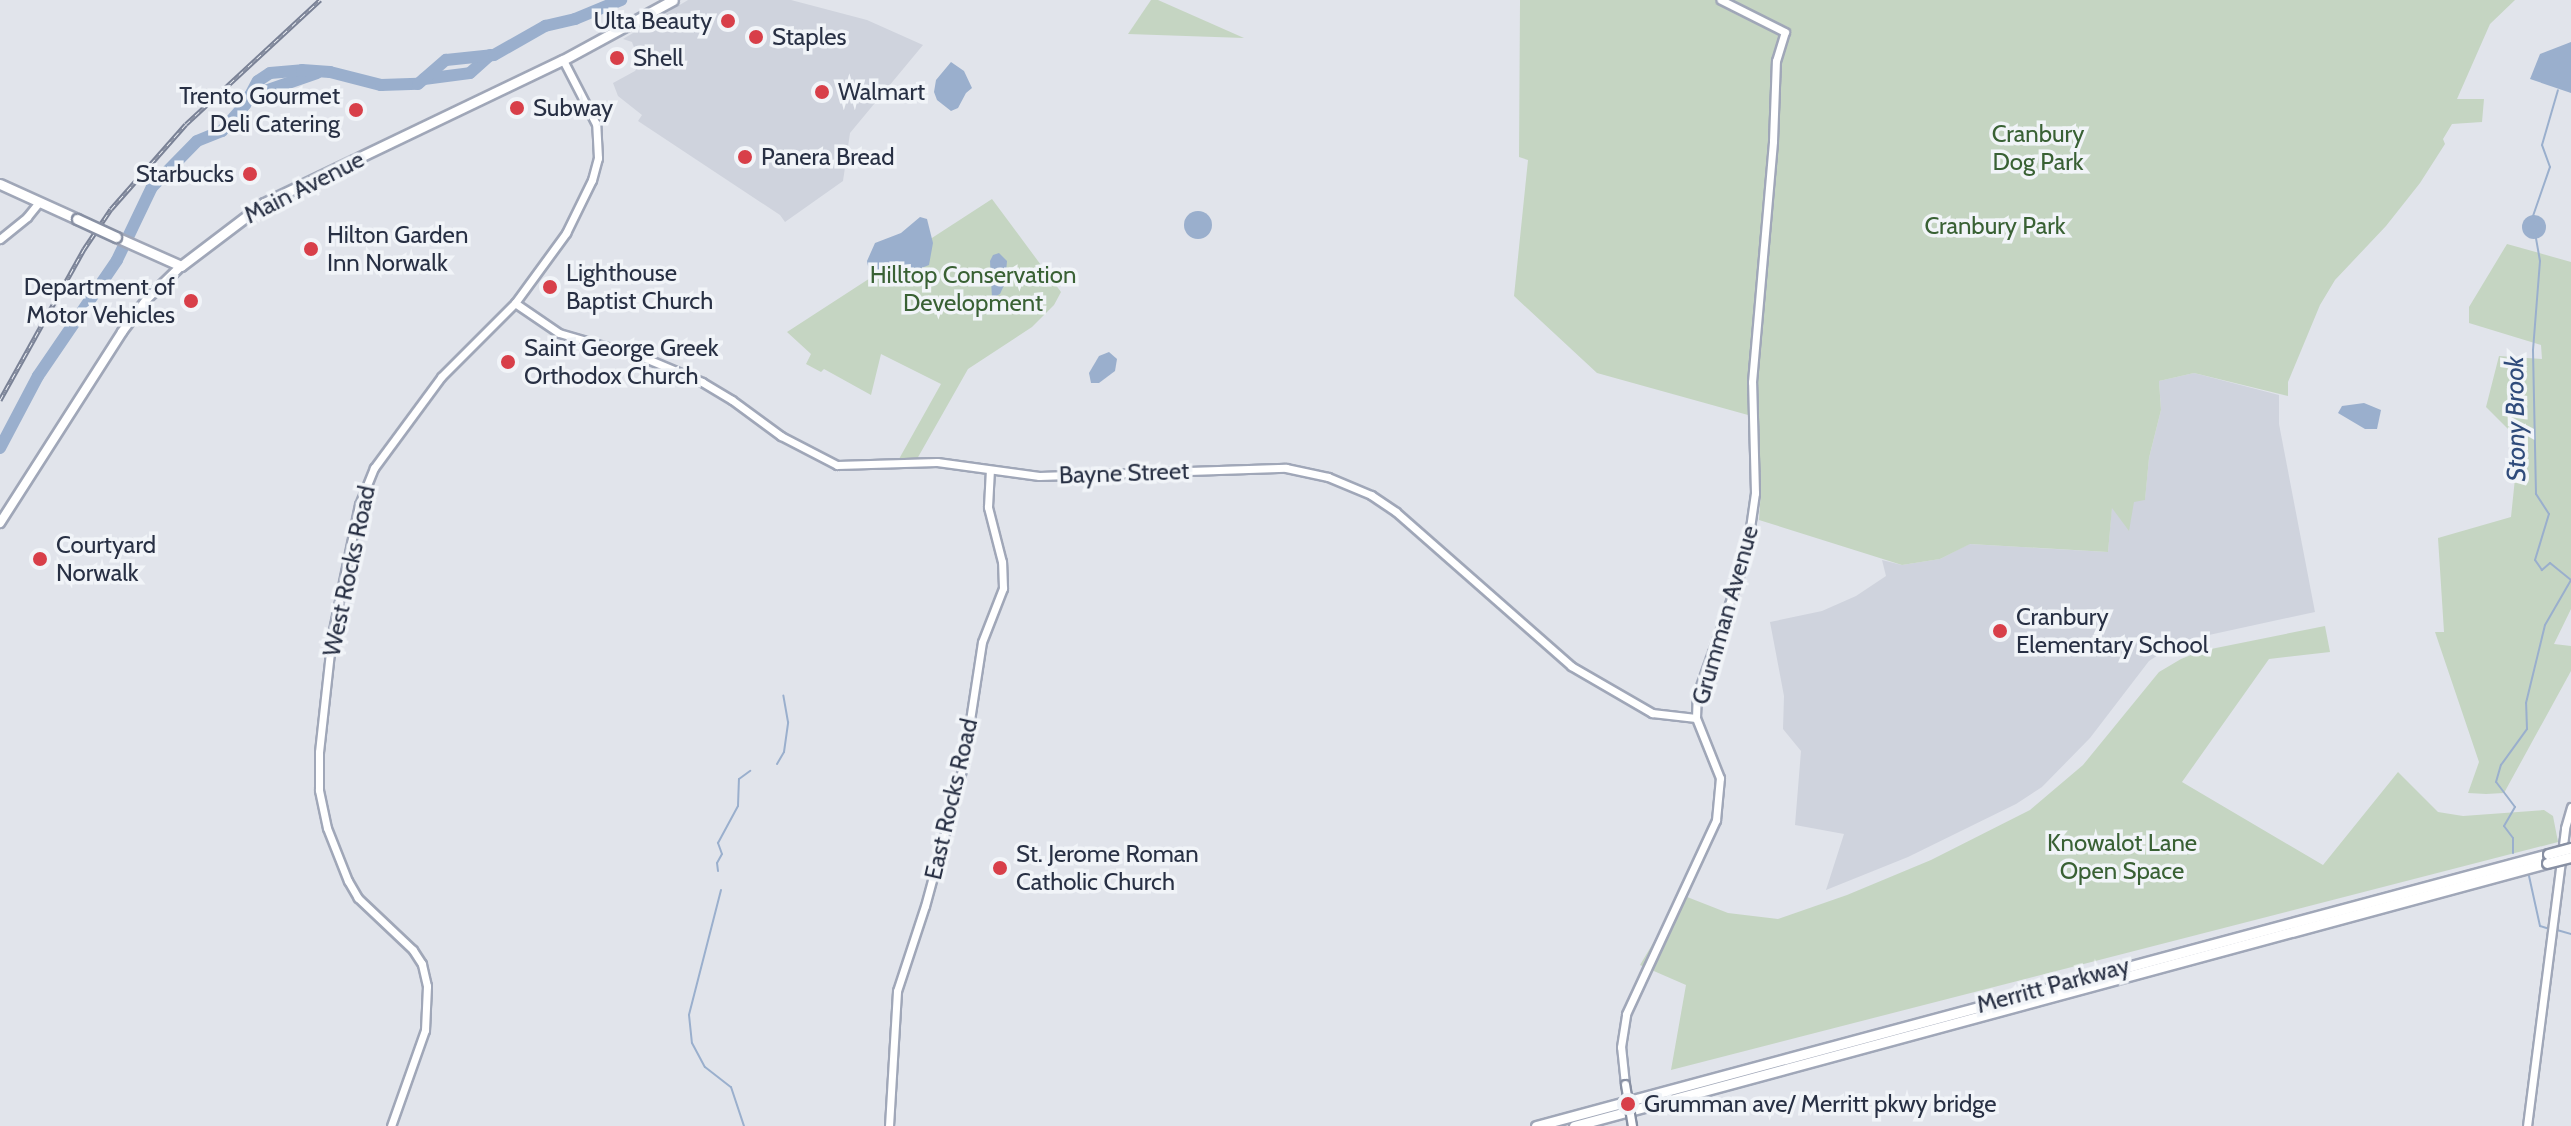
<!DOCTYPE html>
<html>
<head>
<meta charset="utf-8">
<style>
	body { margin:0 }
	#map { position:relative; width:2571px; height:1126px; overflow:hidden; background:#e1e4eb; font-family:Cabin,sans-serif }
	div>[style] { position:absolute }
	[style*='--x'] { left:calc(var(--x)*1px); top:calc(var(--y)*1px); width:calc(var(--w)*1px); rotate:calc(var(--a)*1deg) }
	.built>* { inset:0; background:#cfd3dd }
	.green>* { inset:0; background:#c5d5c2 }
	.water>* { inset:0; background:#9aafcd }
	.round { border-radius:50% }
	.stream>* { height:2px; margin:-1px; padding:0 1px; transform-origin:1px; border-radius:1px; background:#9aafcd }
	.river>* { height:12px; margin:-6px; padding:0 6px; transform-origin:6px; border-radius:6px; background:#9aafcd }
	.roads { filter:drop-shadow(2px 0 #a0a7b8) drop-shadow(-2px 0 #a0a7b8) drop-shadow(0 2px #a0a7b8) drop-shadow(0 -2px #a0a7b8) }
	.secondary>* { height:7px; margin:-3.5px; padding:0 3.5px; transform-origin:3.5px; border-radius:3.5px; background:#fff }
	.primary>* { height:8px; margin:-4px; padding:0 4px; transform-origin:4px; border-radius:4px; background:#fff }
	.highway>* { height:9px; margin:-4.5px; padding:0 4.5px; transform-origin:4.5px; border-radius:4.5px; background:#fff }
	.rail>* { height:5px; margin-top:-2.5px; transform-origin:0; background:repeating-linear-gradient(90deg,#f1f4f8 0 6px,#7a8296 0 12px); box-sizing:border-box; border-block:2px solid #7a8296 }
	.bridges { filter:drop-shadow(2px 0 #8890a3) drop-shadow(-2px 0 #8890a3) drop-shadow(0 2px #8890a3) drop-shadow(0 -2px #8890a3) }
	.secondary-bridge>* { height:7px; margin:-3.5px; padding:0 3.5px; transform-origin:3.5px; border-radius:3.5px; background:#fff }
	.highway-bridge>* { height:9px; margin:-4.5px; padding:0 4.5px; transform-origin:4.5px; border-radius:4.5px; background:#fff }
	.dots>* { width:22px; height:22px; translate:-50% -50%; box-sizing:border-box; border:4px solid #f1f4f8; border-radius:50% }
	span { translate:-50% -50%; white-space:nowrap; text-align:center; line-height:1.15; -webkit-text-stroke:7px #f1f4f8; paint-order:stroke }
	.poi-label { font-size:24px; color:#283044 }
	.right { translate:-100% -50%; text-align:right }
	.left { translate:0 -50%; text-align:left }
	.park-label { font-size:24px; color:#396134 }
	.street-label { font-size:24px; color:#283044 }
	.water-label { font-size:26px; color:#2f4b7b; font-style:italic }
</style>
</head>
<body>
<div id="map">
	<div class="built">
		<div style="clip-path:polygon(688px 0,791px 0,867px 20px,923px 45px,850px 133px,843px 181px,785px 222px,780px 215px,638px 121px,642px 115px,618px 96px,613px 83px,635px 71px,640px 64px,632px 42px,623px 39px)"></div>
		<div style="clip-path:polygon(2194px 373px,2279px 395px,2279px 424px,2315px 612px,2186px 640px,2170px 647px,2149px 661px,2090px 738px,2042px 787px,2016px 804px,1908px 857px,1826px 890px,1844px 834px,1795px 825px,1801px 751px,1783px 729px,1784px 696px,1770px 622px,1822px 611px,1856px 596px,1886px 576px,1882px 560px,1902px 565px,1940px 559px,1969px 544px,2108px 552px,2112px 505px,2145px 499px,2149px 458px,2161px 410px,2159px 381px)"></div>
	</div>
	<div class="green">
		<div style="clip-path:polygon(1151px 0,1158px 0,1244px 38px,1128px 34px)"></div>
		<div style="clip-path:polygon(1520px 0,2515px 0,2490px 24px,2457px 99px,2484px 99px,2482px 122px,2452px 124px,2443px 139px,2445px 144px,2420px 183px,2386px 226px,2335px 280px,2320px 305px,2288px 382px,2288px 396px,2194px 373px,2159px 381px,2161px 410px,2149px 458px,2145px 500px,2134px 502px,2129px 531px,2112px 508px,2108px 552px,1970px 544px,1940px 559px,1902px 565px,1759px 520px,1761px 489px,1755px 391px,1777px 120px,1771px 117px,1748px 415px,1597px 373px,1514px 296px,1528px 160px,1519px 157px)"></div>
		<div style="clip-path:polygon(992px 199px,1061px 292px,1054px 305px,1032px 327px,968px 369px,917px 459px,899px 459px,941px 384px,881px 354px,871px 395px,824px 369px,821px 372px,806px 364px,811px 354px,787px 332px)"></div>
		<div style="clip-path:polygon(2507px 244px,2571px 262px,2571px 609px,2554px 644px,2571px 646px,2571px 671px,2504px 793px,2486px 794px,2468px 793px,2479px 762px,2435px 632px,2444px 632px,2438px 538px,2511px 517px,2519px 440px,2486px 407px,2499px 356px,2542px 359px,2541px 345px,2469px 323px,2469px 307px)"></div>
		<div style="clip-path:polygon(2325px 626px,2330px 652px,2269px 659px,2182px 782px,2323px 865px,2398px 772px,2438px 812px,2463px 816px,2544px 810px,2553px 816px,2558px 842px,1671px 1070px,1686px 985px,1640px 965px,1682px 895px,1728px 913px,1778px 919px,1847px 895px,1931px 860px,2030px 810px,2083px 765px,2159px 672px,2181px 659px,2201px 651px)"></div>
	</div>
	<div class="water">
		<div style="clip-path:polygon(2571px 42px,2571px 93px,2530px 79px,2540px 54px)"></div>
		<div style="clip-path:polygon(951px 62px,964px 71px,972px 88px,966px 93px,958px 108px,951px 111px,937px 100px,934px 92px,936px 80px)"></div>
		<div class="round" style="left:1184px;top:211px;width:28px;height:28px"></div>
		<div class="round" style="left:2522px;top:215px;width:24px;height:24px"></div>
		<div style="clip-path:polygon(920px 217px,927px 219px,933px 243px,929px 265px,894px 279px,870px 276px,867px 261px,875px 243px,901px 233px)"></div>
		<div style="clip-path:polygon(999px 253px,1007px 261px,1005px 283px,1000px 294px,992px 298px,990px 261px,993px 255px)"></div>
		<div style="clip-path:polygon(1109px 352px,1117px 359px,1115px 371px,1099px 383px,1091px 383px,1089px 373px,1099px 356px)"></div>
		<div style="clip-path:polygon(2364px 403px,2381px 410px,2377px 429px,2365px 429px,2338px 413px,2342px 406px)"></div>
	</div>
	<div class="stream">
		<div style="--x:2533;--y:216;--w:52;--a:-70.9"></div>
		<div style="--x:2550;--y:167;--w:23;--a:-110"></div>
		<div style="--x:2542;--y:145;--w:57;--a:-73.8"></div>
		<div style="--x:777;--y:764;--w:14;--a:-60"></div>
		<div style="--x:784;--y:752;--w:30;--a:-82"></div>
		<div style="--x:788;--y:722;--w:27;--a:-100"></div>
		<div style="--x:2513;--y:853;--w:15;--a:-90"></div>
		<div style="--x:2513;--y:838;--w:15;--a:-127"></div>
		<div style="--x:2504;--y:826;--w:22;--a:-60"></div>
		<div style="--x:2515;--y:807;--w:31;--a:-127"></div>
		<div style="--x:2496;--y:782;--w:18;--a:-74"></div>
		<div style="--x:2501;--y:765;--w:44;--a:-54.2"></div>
		<div style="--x:2527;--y:729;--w:26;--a:-92"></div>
		<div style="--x:2526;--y:703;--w:80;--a:-76.3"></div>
		<div style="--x:2545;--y:625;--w:52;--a:-60"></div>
		<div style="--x:2571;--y:580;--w:27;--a:-141"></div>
		<div style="--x:2550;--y:563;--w:11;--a:139"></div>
		<div style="--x:2542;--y:570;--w:12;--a:-125"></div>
		<div style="--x:2535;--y:560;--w:48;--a:-73.1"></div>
		<div style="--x:2549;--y:514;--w:24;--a:-123"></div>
		<div style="--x:2536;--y:494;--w:144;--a:-91.2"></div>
		<div style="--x:2533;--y:350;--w:89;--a:-85.5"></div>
		<div style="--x:2540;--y:261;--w:23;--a:-100"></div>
		<div style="--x:718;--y:871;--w:8;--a:-97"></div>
		<div style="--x:717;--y:863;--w:10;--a:-61"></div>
		<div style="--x:722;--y:854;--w:12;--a:-110"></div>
		<div style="--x:718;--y:843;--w:42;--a:-61.6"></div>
		<div style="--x:738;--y:806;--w:27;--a:-88"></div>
		<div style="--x:739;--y:779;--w:14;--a:-36"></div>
		<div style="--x:2529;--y:876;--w:51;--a:77.6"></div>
		<div style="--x:2540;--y:926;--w:10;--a:17"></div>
		<div style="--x:721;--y:890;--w:129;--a:104.4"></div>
		<div style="--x:689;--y:1015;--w:28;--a:84"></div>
		<div style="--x:692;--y:1043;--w:27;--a:62"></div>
		<div style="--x:705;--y:1067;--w:33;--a:38"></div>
		<div style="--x:731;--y:1087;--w:41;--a:71.6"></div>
		<div style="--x:2557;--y:930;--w:15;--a:16"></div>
	</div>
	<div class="river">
		<div style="--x:424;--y:79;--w:46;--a:-7.4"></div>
		<div style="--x:470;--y:73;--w:27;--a:-42"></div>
		<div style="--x:248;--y:97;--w:73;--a:-19.2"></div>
		<div style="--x:0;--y:448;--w:81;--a:-62.2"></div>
		<div style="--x:38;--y:376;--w:140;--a:-55.7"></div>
		<div style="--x:117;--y:260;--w:81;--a:-64.4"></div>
		<div style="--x:152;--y:187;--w:64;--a:-45.6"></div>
		<div style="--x:197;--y:141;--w:27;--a:-22"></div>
		<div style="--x:222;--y:131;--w:35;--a:-49"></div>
		<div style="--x:245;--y:105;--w:27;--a:-62"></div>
		<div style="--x:258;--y:81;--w:14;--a:-34"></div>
		<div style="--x:270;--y:73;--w:32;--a:-5"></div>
		<div style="--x:302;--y:70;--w:28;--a:4"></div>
		<div style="--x:330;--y:72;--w:53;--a:14.3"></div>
		<div style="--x:381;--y:85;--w:37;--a:-2"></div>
		<div style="--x:418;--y:84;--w:37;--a:-41"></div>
		<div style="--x:446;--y:60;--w:48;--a:-5.9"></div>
		<div style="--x:494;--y:55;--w:59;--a:-29.6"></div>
		<div style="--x:545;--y:26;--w:31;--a:-13"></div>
		<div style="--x:575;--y:19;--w:50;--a:-22.4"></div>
	</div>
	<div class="roads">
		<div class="secondary">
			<div style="--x:0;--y:239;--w:35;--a:-39"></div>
			<div style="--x:27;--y:217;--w:19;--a:-51"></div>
			<div style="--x:515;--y:303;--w:53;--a:34.3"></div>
			<div style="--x:559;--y:333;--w:90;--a:16.2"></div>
			<div style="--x:645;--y:358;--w:62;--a:22.8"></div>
			<div style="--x:702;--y:382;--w:35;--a:31"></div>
			<div style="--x:732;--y:400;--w:61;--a:36.3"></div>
			<div style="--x:781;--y:436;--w:63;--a:27.4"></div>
			<div style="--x:837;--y:465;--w:100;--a:-1.7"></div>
			<div style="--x:937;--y:462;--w:103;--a:7.8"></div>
			<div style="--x:1039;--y:476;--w:247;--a:-1.9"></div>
			<div style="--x:1286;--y:468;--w:43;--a:12.1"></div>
			<div style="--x:1328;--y:477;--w:47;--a:22.7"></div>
			<div style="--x:1371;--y:495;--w:30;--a:34"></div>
			<div style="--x:1396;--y:512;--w:233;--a:41.3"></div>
			<div style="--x:1571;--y:666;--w:94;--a:30.1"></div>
			<div style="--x:1652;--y:713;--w:44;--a:6.5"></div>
			<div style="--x:1625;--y:1084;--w:37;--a:-96"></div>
			<div style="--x:1621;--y:1047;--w:33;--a:-81"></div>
			<div style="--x:1626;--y:1014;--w:214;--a:-65.1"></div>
			<div style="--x:1716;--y:820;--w:42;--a:-84.6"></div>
			<div style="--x:1720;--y:778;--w:65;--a:-111.8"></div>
			<div style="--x:1696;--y:718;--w:23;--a:-88"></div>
			<div style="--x:1697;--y:695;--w:147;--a:-70.6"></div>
			<div style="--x:1746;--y:556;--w:64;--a:-81.9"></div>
			<div style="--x:1755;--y:493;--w:111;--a:-91.5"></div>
			<div style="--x:1752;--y:382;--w:242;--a:-85"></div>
			<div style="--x:1773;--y:141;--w:80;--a:-87.9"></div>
			<div style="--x:1776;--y:61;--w:30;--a:-73"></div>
			<div style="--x:1785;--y:32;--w:72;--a:-153.4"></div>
			<div style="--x:391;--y:1126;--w:102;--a:-70.5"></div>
			<div style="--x:425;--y:1030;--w:44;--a:-87.4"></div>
			<div style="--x:427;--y:986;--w:23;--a:-103"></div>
			<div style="--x:422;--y:964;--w:17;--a:-123"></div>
			<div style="--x:413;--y:950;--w:76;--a:-136.6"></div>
			<div style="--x:358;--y:898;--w:20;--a:-120"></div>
			<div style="--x:348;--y:881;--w:57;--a:-111.6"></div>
			<div style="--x:327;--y:828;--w:39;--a:-102"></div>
			<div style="--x:319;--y:790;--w:38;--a:-90"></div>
			<div style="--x:319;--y:752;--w:118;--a:-83.7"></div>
			<div style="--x:332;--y:635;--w:133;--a:-78.3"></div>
			<div style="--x:359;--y:505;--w:40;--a:-68"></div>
			<div style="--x:374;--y:468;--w:113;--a:-53.6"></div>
			<div style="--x:441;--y:377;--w:105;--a:-45"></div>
			<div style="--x:515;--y:303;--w:87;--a:-53.9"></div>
			<div style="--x:566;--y:233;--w:59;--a:-63.9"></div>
			<div style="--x:592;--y:180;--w:23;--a:-75"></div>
			<div style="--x:598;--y:158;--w:34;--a:-93"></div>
			<div style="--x:596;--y:124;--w:72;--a:-117.3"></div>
			<div style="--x:889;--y:1126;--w:135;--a:-86.6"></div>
			<div style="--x:897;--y:991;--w:89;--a:-71.8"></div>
			<div style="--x:925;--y:906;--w:145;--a:-74.8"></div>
			<div style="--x:963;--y:766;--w:125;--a:-81.3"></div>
			<div style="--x:982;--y:642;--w:58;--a:-68.7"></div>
			<div style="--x:1003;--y:588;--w:26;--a:-92"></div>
			<div style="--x:1002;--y:562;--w:57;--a:-104.3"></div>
			<div style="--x:988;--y:507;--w:35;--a:-87"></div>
			<div style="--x:2527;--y:1126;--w:300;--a:-82.7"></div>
			<div style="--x:2565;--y:828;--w:22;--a:-74"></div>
		</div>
		<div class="primary">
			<div style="--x:0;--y:523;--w:227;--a:-57.4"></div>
			<div style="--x:122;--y:332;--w:41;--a:-52.9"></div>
			<div style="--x:147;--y:299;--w:47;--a:-44.1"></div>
		</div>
		<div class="highway">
			<div style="--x:0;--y:184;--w:85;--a:24.4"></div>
			<div style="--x:116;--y:237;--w:71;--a:24"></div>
			<div style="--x:181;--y:266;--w:104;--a:-37.2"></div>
			<div style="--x:264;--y:203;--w:331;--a:-25.6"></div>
			<div style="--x:563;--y:60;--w:125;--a:-28.6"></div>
			<div style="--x:1536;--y:1126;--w:1048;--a:-15.04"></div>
			<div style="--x:1574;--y:1126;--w:1008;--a:-15.13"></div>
		</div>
	</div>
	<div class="rail">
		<div style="--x:0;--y:400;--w:173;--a:-60.9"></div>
		<div style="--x:84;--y:249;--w:48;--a:-56"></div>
		<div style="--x:111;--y:209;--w:113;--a:-48.6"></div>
		<div style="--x:186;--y:124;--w:183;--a:-42.8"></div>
	</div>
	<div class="bridges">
		<div class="secondary-bridge">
			<div style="--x:1625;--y:1084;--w:43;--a:80.5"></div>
		</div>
		<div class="highway-bridge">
			<div style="--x:77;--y:219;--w:43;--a:24.8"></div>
			<div style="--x:2548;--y:854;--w:24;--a:-15"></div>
			<div style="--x:2547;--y:863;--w:25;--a:-14"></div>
		</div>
	</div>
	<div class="dots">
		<div style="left:728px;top:21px;background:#d83f49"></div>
		<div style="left:756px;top:37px;background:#d83f49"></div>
		<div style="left:617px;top:58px;background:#d83f49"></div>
		<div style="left:822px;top:92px;background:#d83f49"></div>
		<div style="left:517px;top:108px;background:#d83f49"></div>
		<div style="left:356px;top:110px;background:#d83f49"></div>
		<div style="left:745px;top:157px;background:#d83f49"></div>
		<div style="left:250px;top:174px;background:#d83f49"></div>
		<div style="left:311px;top:249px;background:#d83f49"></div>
		<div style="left:550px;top:287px;background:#d83f49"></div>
		<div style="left:191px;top:301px;background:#d83f49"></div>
		<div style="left:508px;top:362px;background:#d83f49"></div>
		<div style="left:40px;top:559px;background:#d83f49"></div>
		<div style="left:2000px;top:631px;background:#d83f49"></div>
		<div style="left:1000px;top:868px;background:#d83f49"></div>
		<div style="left:1628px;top:1104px;background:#d83f49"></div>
	</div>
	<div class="poi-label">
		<span class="right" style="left:712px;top:21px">Ulta Beauty</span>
		<span class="left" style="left:772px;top:37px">Staples</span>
		<span class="left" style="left:633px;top:58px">Shell</span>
		<span class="left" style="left:838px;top:92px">Walmart</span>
		<span class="right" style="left:340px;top:110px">Trento Gourmet<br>Deli Catering</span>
		<span class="left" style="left:533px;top:108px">Subway</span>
		<span class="left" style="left:761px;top:157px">Panera Bread</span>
		<span class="right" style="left:234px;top:174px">Starbucks</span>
		<span class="left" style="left:327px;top:249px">Hilton Garden<br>Inn Norwalk</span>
		<span class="left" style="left:566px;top:287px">Lighthouse<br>Baptist Church</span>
		<span class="right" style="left:175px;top:301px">Department of<br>Motor Vehicles</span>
		<span class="left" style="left:524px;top:362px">Saint George Greek<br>Orthodox Church</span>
		<span class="left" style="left:56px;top:559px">Courtyard<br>Norwalk</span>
		<span class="left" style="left:2016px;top:631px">Cranbury<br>Elementary School</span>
		<span class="left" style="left:1016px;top:868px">St. Jerome Roman<br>Catholic Church</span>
		<span class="left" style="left:1644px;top:1104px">Grumman ave/ Merritt pkwy bridge</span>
	</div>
	<div class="park-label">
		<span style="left:2038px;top:148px">Cranbury<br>Dog Park</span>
		<span style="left:1995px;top:226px">Cranbury Park</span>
		<span style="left:973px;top:289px">Hilltop Conservation<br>Development</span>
		<span style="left:2122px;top:857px">Knowalot Lane<br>Open Space</span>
	</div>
	<div class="street-label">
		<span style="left:304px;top:187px;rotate:-27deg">Main Avenue</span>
		<span style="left:1124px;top:473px;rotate:-2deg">Bayne Street</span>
		<span style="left:349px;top:571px;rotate:-78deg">West Rocks Road</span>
		<span style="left:1725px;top:615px;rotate:-74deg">Grumman Avenue</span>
		<span style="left:951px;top:799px;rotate:-77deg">East Rocks Road</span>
		<span style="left:2053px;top:985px;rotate:-15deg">Merritt Parkway</span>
	</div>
	<div class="water-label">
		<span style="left:2516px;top:419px;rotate:-91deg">Stony Brook</span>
	</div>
</div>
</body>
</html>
